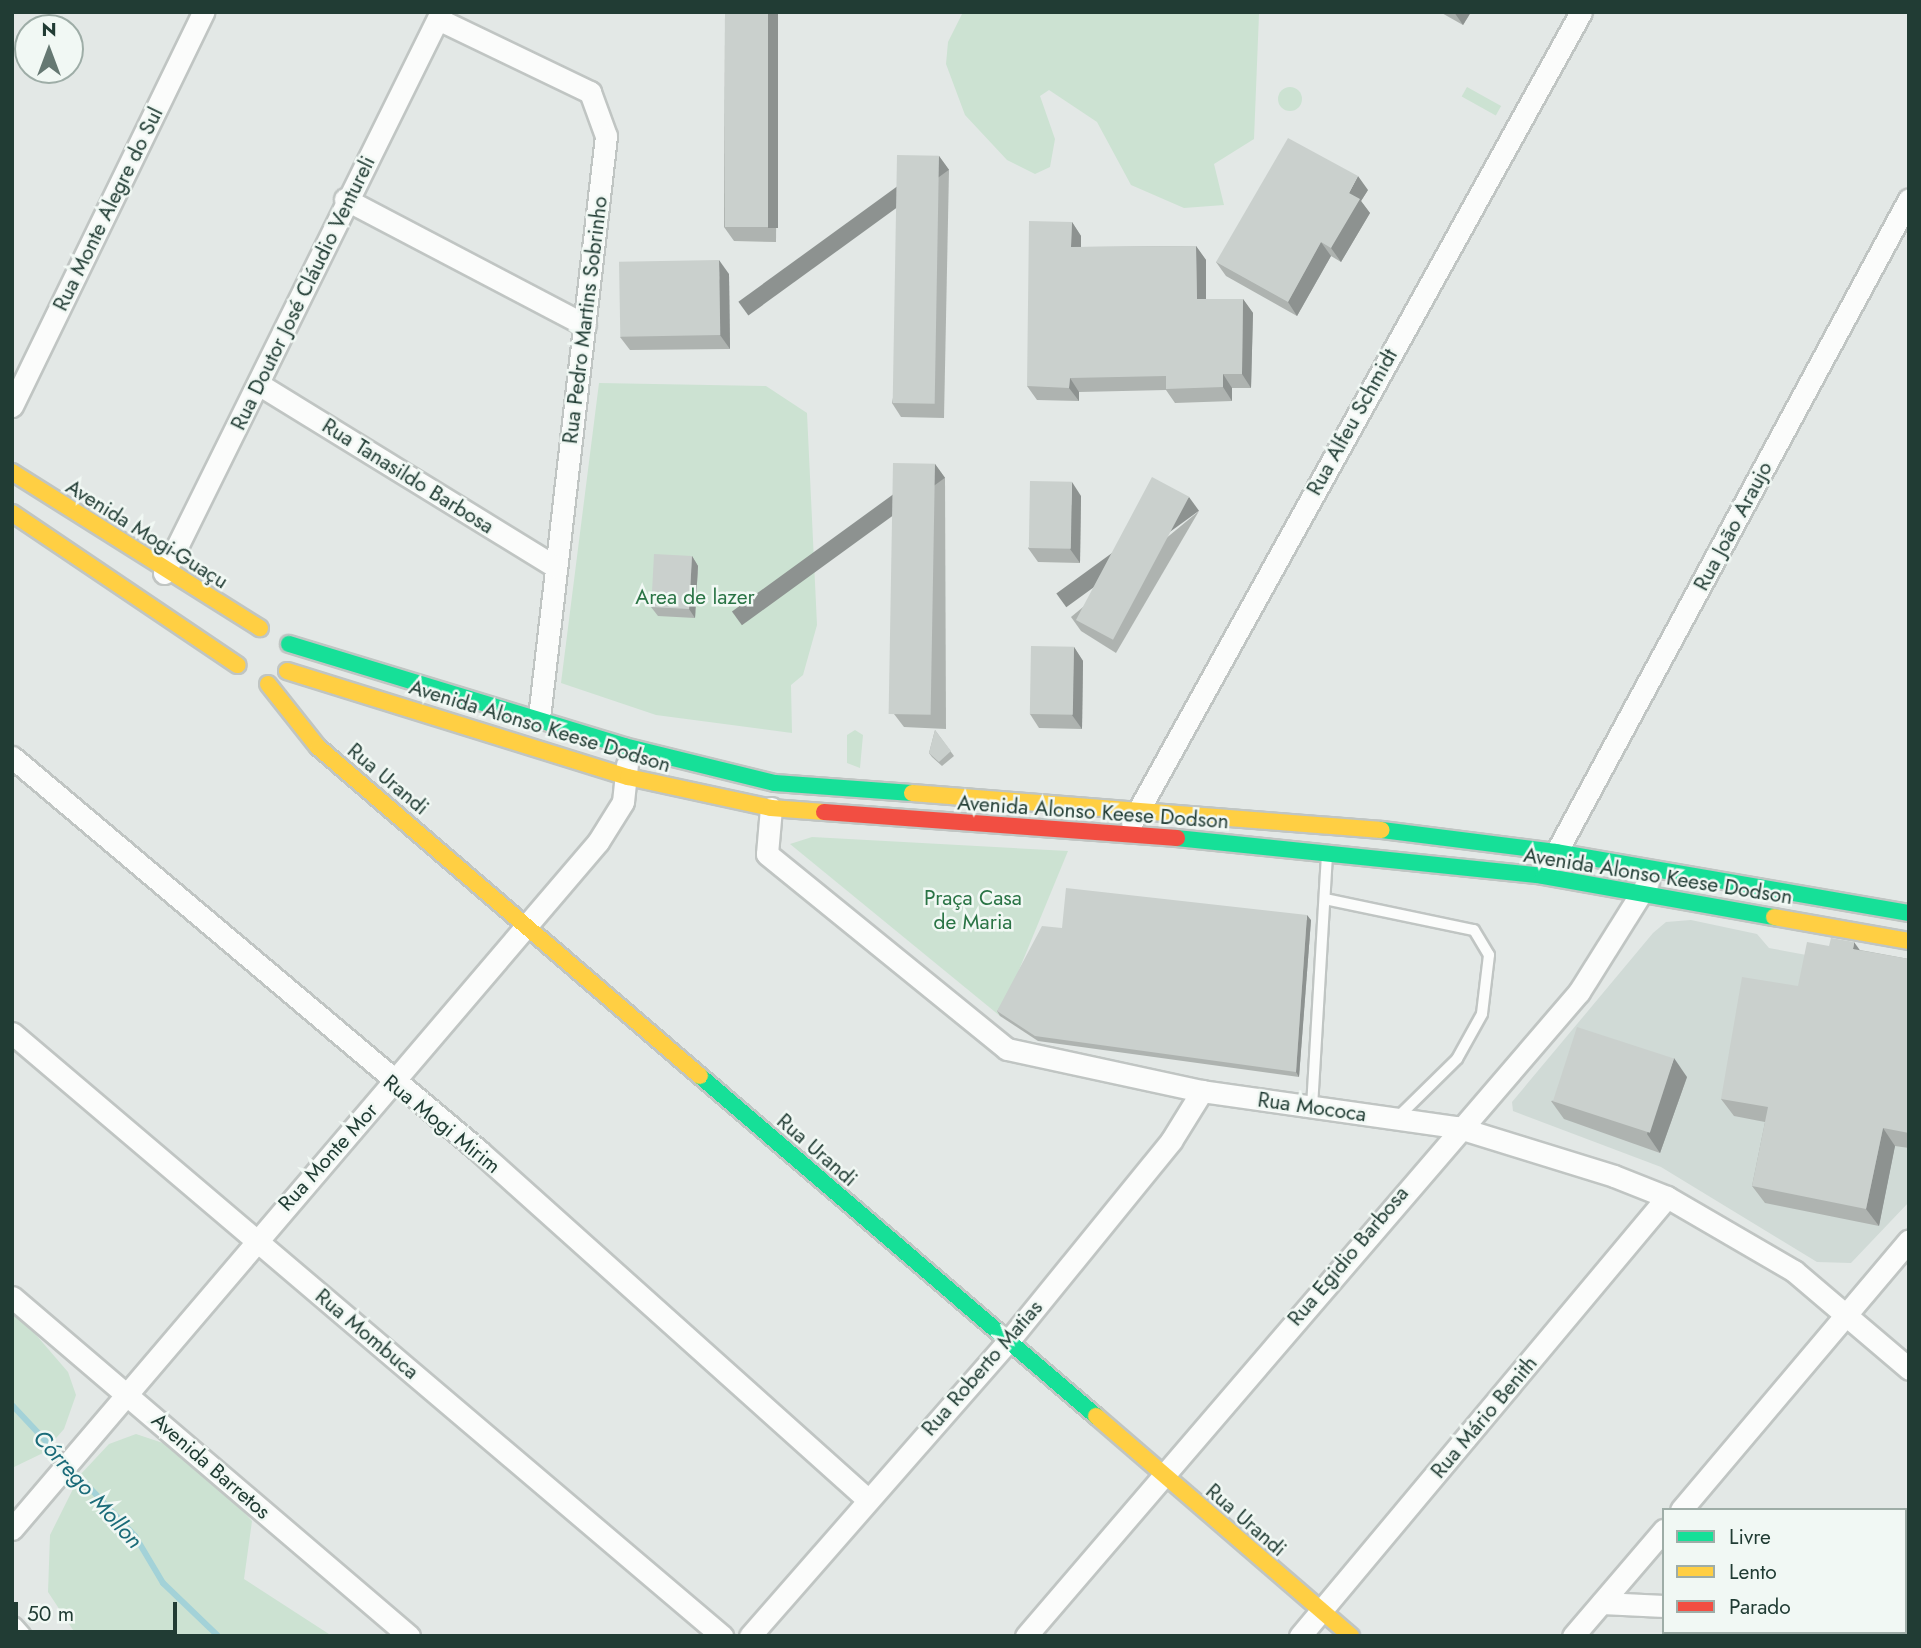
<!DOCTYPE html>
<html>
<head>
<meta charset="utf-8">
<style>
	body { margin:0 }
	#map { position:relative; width:1921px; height:1648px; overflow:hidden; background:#e3e8e6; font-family:Jost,sans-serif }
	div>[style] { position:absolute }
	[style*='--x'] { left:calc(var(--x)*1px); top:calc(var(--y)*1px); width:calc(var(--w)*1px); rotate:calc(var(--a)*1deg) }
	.built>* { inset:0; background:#d0dad6 }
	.green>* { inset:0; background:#cce2d2; transform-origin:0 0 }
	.round { border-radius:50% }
	.stream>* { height:6px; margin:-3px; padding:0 3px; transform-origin:3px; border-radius:3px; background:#a3d2d8 }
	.roads { filter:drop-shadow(2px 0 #c0c5c3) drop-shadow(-2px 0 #c0c5c3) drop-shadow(0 2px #c0c5c3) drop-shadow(0 -2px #c0c5c3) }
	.lane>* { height:10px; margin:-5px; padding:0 5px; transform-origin:5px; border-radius:5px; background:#fbfcfb }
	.street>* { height:21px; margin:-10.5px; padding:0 10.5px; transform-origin:10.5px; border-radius:10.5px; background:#fbfcfb }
	.fast>* { height:16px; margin:-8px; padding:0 8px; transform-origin:8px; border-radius:8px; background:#16e098 }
	.slow>* { height:16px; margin:-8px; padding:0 8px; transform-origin:8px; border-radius:8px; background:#ffcf43 }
	.jam>* { height:16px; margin:-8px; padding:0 8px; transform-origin:8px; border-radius:8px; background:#f24e42 }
	.wall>* { inset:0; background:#aeb3b0 }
	.shaded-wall>* { inset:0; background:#8d9290; transform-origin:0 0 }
	.building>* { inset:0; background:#cad0cd; transform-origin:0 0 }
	span { translate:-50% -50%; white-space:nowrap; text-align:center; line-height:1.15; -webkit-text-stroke:5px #f1f8f4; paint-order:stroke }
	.street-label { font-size:21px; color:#213c34 }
	.park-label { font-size:21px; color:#2a7445 }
	.water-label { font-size:23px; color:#1a6b79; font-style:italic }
	.frame { position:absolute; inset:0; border:14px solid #213c34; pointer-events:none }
	.legend { position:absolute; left:1662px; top:1508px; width:245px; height:126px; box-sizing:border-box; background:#f1f8f4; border:2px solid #9eada7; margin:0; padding:9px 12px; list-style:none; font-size:21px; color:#213c34 }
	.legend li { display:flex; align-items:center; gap:14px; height:35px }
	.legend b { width:35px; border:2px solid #9eada7 }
	.north { position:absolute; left:14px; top:14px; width:70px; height:70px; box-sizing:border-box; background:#f1f8f4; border:2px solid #9eada7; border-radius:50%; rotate:0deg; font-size:19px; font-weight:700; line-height:28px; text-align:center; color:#213c34 }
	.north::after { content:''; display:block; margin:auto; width:24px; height:32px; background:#657872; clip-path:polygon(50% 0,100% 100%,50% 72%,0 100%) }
	.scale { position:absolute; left:14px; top:1602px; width:163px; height:32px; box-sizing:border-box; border:4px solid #213c34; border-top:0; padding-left:9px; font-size:21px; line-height:24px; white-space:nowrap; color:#213c34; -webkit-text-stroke:5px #f1f8f4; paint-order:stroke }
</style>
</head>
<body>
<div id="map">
	<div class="built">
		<div style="clip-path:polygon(1691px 920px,1757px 934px,1769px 948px,1909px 974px,1909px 1202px,1851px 1263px,1817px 1262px,1661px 1167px,1513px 1111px,1512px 1102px,1653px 933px,1666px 922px)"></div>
	</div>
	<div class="green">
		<div style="clip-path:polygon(963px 12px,1259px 14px,1254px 139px,1214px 164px,1224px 205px,1184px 208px,1131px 185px,1097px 122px,1049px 90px,1040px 96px,1055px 139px,1050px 167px,1035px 174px,1007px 160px,965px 115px,946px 64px,948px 42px)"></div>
		<div class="round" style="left:1278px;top:87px;width:24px;height:24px"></div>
		<div style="left:1467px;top:87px;width:39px;height:11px;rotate:29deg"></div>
		<div style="clip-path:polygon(599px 383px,766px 386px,807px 413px,817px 625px,803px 675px,791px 685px,792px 733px,656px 715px,561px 683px)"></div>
		<div style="clip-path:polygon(855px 730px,863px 735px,860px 768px,847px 763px,847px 735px)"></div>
		<div style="clip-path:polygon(812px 837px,1068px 851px,1000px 1016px,790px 844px)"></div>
		<div style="clip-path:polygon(12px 1307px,68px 1372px,76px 1395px,64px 1429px,43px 1453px,12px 1468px)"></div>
		<div style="clip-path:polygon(136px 1434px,166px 1444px,228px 1495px,252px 1521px,244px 1579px,332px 1636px,77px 1636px,48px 1592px,50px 1535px,80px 1475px,109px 1444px)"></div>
	</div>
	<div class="stream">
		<div style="--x:12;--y:1405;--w:180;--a:46.8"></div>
		<div style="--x:135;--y:1536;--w:55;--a:59.2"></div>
		<div style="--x:163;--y:1583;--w:76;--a:43.9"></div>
	</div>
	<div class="roads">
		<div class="lane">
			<div style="--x:1325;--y:899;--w:152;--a:11.8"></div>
			<div style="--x:1474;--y:930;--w:29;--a:59"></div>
			<div style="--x:1489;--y:955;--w:59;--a:96.8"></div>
			<div style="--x:1482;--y:1014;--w:51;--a:119.1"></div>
			<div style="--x:1457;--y:1059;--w:84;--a:135.5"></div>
			<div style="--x:1312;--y:1107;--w:252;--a:-86.6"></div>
		</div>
		<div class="street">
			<div style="--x:438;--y:19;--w:169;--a:25.7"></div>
			<div style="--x:590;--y:92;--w:47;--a:70"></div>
			<div style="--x:606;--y:136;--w:586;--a:96.57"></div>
			<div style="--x:345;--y:199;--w:271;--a:27.7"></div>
			<div style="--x:260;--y:385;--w:347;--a:31.6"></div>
			<div style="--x:12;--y:406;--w:438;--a:-64.1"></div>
			<div style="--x:164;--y:573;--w:626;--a:-63.72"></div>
			<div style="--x:12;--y:757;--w:611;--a:40.15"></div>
			<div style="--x:479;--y:1151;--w:520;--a:41.88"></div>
			<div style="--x:771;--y:808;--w:46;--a:95"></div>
			<div style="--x:767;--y:854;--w:309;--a:39.1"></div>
			<div style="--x:1007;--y:1049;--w:199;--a:12.2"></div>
			<div style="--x:1202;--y:1091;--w:257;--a:8.1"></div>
			<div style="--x:1456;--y:1127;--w:165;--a:17.2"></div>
			<div style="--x:1614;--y:1176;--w:57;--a:21.6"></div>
			<div style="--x:1667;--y:1197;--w:147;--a:30.2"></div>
			<div style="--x:1794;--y:1271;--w:151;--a:40.4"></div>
			<div style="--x:1132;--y:822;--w:926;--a:-61"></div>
			<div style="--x:1551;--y:862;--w:753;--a:-61.63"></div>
			<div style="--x:12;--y:1033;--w:932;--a:40.34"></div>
			<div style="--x:12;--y:1297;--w:522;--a:40.49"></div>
			<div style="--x:1681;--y:1510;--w:353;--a:-49.8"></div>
			<div style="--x:12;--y:1529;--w:903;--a:-49.54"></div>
			<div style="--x:598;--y:842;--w:47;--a:-58"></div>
			<div style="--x:623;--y:802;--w:37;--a:-84"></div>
			<div style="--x:1905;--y:1558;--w:4;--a:-14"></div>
			<div style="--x:1602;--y:1603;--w:62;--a:2.8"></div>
			<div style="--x:12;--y:1627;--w:12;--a:48"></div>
			<div style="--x:750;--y:1636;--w:388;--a:-48.8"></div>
			<div style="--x:1006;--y:1344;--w:262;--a:-50.9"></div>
			<div style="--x:1171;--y:1141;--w:59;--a:-58.2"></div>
			<div style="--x:1026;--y:1636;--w:849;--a:-49.35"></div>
			<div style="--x:1579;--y:992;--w:130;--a:-57.9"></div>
			<div style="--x:1300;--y:1636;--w:572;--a:-50.1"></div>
			<div style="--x:1573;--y:1636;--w:140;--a:-49.4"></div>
		</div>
		<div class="fast">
			<div style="--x:289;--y:644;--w:350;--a:16.9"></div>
			<div style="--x:624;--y:746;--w:155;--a:13.8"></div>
			<div style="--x:775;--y:783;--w:137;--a:4.2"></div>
			<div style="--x:1382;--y:830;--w:175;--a:7.2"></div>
			<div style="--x:1556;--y:852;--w:358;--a:9.8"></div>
			<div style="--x:1177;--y:838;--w:368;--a:5.9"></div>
			<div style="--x:1543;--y:876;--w:235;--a:10.1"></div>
			<div style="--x:700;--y:1076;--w:522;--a:40.65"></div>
		</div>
		<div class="slow">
			<div style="--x:12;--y:472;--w:293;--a:32.2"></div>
			<div style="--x:12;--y:513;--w:272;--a:34"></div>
			<div style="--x:287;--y:671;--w:357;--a:17.3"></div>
			<div style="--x:628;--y:777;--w:146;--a:12.2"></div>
			<div style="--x:771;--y:808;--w:53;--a:4.3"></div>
			<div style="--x:268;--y:684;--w:80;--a:51.6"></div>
			<div style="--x:318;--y:747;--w:504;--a:40.74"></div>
			<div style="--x:912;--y:793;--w:471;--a:4.5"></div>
			<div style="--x:1774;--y:917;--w:137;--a:10.1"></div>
			<div style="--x:1096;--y:1416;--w:337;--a:40.8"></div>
		</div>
		<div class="jam">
			<div style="--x:824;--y:812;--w:354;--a:4.2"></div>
		</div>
	</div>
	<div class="wall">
		<div style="clip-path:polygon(725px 12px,778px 12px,776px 242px,734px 241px,724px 227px)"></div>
		<div style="clip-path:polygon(1440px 12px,1471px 12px,1463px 25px)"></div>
		<div style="clip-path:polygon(939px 156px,949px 170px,944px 418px,901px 417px,892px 403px)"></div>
		<div style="clip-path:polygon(1368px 190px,1361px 201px,1370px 213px,1341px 262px,1331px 256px,1297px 316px,1226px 276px,1216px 262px)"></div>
		<div style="clip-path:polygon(1072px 222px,1081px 236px,1081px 247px,1196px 246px,1206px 260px,1206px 299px,1243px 299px,1253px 313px,1251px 388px,1232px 388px,1232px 401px,1175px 403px,1166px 390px,1079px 392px,1079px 401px,1037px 400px,1027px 386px)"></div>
		<div style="clip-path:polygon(729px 274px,730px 349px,630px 350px,620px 337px)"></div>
		<div style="clip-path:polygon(935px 464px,945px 478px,946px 729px,904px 727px,894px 714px)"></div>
		<div style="clip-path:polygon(1081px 496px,1080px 563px,1038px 562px,1028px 548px)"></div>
		<div style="clip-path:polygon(1199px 511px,1116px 653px,1081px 631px,1071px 617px)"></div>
		<div style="clip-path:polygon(692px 556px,698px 566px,695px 618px,658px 616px,651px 607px)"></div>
		<div style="clip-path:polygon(1074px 647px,1083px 661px,1082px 729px,1039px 728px,1030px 714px)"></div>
		<div style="clip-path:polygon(935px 730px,954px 756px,942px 766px,932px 757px,929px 753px)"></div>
		<div style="clip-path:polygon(1311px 920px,1299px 1077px,1038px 1041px,1000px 1016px,997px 1011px,1062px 928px)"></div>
		<div style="clip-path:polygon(1860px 950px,1909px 959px,1909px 1148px,1895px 1146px,1879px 1226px,1765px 1203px,1752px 1186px,1765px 1122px,1734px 1116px,1721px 1099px)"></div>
		<div style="clip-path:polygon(1687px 1077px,1660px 1153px,1564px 1119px,1551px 1101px)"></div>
	</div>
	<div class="shaded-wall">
		<div style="left:768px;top:12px;width:10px;height:216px"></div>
		<div style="clip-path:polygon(1454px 12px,1471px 12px,1463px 25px)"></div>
		<div style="left:939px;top:156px;width:17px;height:248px;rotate:54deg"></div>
		<div style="clip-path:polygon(1358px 176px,1368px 190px,1361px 201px,1370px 213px,1341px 262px,1331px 248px,1349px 193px)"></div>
		<div style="clip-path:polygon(1072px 222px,1081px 236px,1081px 261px,1071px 247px)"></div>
		<div style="clip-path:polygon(1321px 242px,1331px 256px,1297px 316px,1288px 302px)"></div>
		<div style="clip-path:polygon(1196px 246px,1206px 260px,1206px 313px,1197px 299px)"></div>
		<div style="clip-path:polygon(719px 260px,729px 274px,730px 349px,720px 335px)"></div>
		<div style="clip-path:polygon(1243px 299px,1253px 313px,1251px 388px,1242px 374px)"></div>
		<div style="clip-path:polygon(1223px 374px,1232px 388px,1232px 401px,1223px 387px)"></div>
		<div style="clip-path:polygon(1070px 378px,1079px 392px,1079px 401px,1069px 388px)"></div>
		<div style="left:935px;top:464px;width:17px;height:251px;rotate:54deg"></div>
		<div style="clip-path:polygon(1072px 482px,1081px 496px,1080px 563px,1070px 549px)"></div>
		<div style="left:1189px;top:497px;width:17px;height:164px;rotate:54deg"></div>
		<div style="clip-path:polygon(692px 556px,698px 566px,695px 618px,689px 609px)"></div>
		<div style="clip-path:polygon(1074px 647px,1083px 661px,1082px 729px,1072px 715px)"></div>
		<div style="clip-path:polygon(1307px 915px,1311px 920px,1299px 1077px,1296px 1072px)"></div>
		<div style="clip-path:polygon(1854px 942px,1867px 960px,1853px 949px)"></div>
		<div style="clip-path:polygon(1674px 1058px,1687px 1077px,1660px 1153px,1647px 1134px)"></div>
		<div style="clip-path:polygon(1883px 1128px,1895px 1146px,1879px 1226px,1866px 1209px)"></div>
	</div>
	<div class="building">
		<div style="left:725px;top:12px;width:43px;height:215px"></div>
		<div style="clip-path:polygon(1288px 138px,1358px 176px,1349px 193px,1360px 199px,1331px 248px,1321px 242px,1288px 302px,1216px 262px)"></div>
		<div style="left:897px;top:155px;width:42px;height:248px;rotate:1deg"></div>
		<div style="clip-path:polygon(1029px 221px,1072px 222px,1071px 247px,1196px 246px,1197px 299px,1243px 299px,1242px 374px,1223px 374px,1223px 387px,1166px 389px,1166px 376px,1070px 378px,1069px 388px,1027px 386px)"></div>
		<div style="left:719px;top:260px;width:75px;height:100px;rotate:89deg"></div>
		<div style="left:893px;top:463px;width:42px;height:251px;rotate:1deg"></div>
		<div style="left:1152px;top:477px;width:42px;height:162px;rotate:28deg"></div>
		<div style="left:1030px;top:481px;width:42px;height:67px;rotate:1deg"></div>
		<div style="left:654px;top:554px;width:38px;height:53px;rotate:3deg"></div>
		<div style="left:1031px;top:646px;width:43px;height:68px;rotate:1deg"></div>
		<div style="clip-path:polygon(935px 730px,951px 751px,939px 762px,929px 753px)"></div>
		<div style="clip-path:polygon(1066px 888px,1307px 915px,1296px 1072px,1035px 1036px,997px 1011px,1042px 926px,1062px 928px)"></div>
		<div style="clip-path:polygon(1831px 938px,1854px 942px,1853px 949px,1909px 959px,1909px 1133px,1883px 1128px,1866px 1209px,1752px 1186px,1768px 1107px,1721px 1099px,1742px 977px,1798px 986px,1807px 942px,1829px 946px)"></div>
		<div style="left:1577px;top:1027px;width:102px;height:78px;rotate:18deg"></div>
	</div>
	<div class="street-label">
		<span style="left:108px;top:209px;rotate:-64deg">Rua Monte Alegre do Sul</span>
		<span style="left:303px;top:293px;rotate:-64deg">Rua Doutor José Cláudio Ventureli</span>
		<span style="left:585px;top:320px;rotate:-83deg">Rua Pedro Martins Sobrinho</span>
		<span style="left:1352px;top:422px;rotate:-61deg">Rua Alfeu Schmidt</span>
		<span style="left:408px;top:476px;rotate:32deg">Rua Tanasildo Barbosa</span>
		<span style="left:1733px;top:526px;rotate:-62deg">Rua João Araujo</span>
		<span style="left:147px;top:534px;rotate:32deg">Avenida Mogi-Guaçu</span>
		<span style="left:540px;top:726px;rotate:17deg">Avenida Alonso Keese Dodson</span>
		<span style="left:388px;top:779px;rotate:40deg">Rua Urandi</span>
		<span style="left:1093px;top:812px;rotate:4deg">Avenida Alonso Keese Dodson</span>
		<span style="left:1658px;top:876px;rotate:9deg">Avenida Alonso Keese Dodson</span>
		<span style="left:1312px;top:1107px;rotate:8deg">Rua Mococa</span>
		<span style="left:442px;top:1124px;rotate:39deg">Rua Mogi Mirim</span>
		<span style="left:817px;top:1150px;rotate:41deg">Rua Urandi</span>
		<span style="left:328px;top:1157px;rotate:-48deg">Rua Monte Mor</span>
		<span style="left:1348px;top:1256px;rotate:-50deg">Rua Egidio Barbosa</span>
		<span style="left:367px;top:1334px;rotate:40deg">Rua Mombuca</span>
		<span style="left:982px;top:1368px;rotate:-49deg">Rua Roberto Matias</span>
		<span style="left:1484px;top:1417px;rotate:-50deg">Rua Mário Benith</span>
		<span style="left:211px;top:1466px;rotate:41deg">Avenida Barretos</span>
		<span style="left:1246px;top:1520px;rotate:41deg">Rua Urandi</span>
	</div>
	<div class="park-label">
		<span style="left:695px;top:597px">Area de lazer</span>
		<span style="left:973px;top:910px">Praça Casa<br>de Maria</span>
	</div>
	<div class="water-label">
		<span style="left:88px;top:1489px;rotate:48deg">Córrego Mollon</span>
	</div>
	<div class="frame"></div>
	<ul class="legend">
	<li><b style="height:9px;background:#16e098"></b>Livre</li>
	<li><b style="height:9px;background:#ffcf43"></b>Lento</li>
	<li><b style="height:9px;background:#f24e42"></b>Parado</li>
	</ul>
	<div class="north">N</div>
	<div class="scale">50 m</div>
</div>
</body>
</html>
